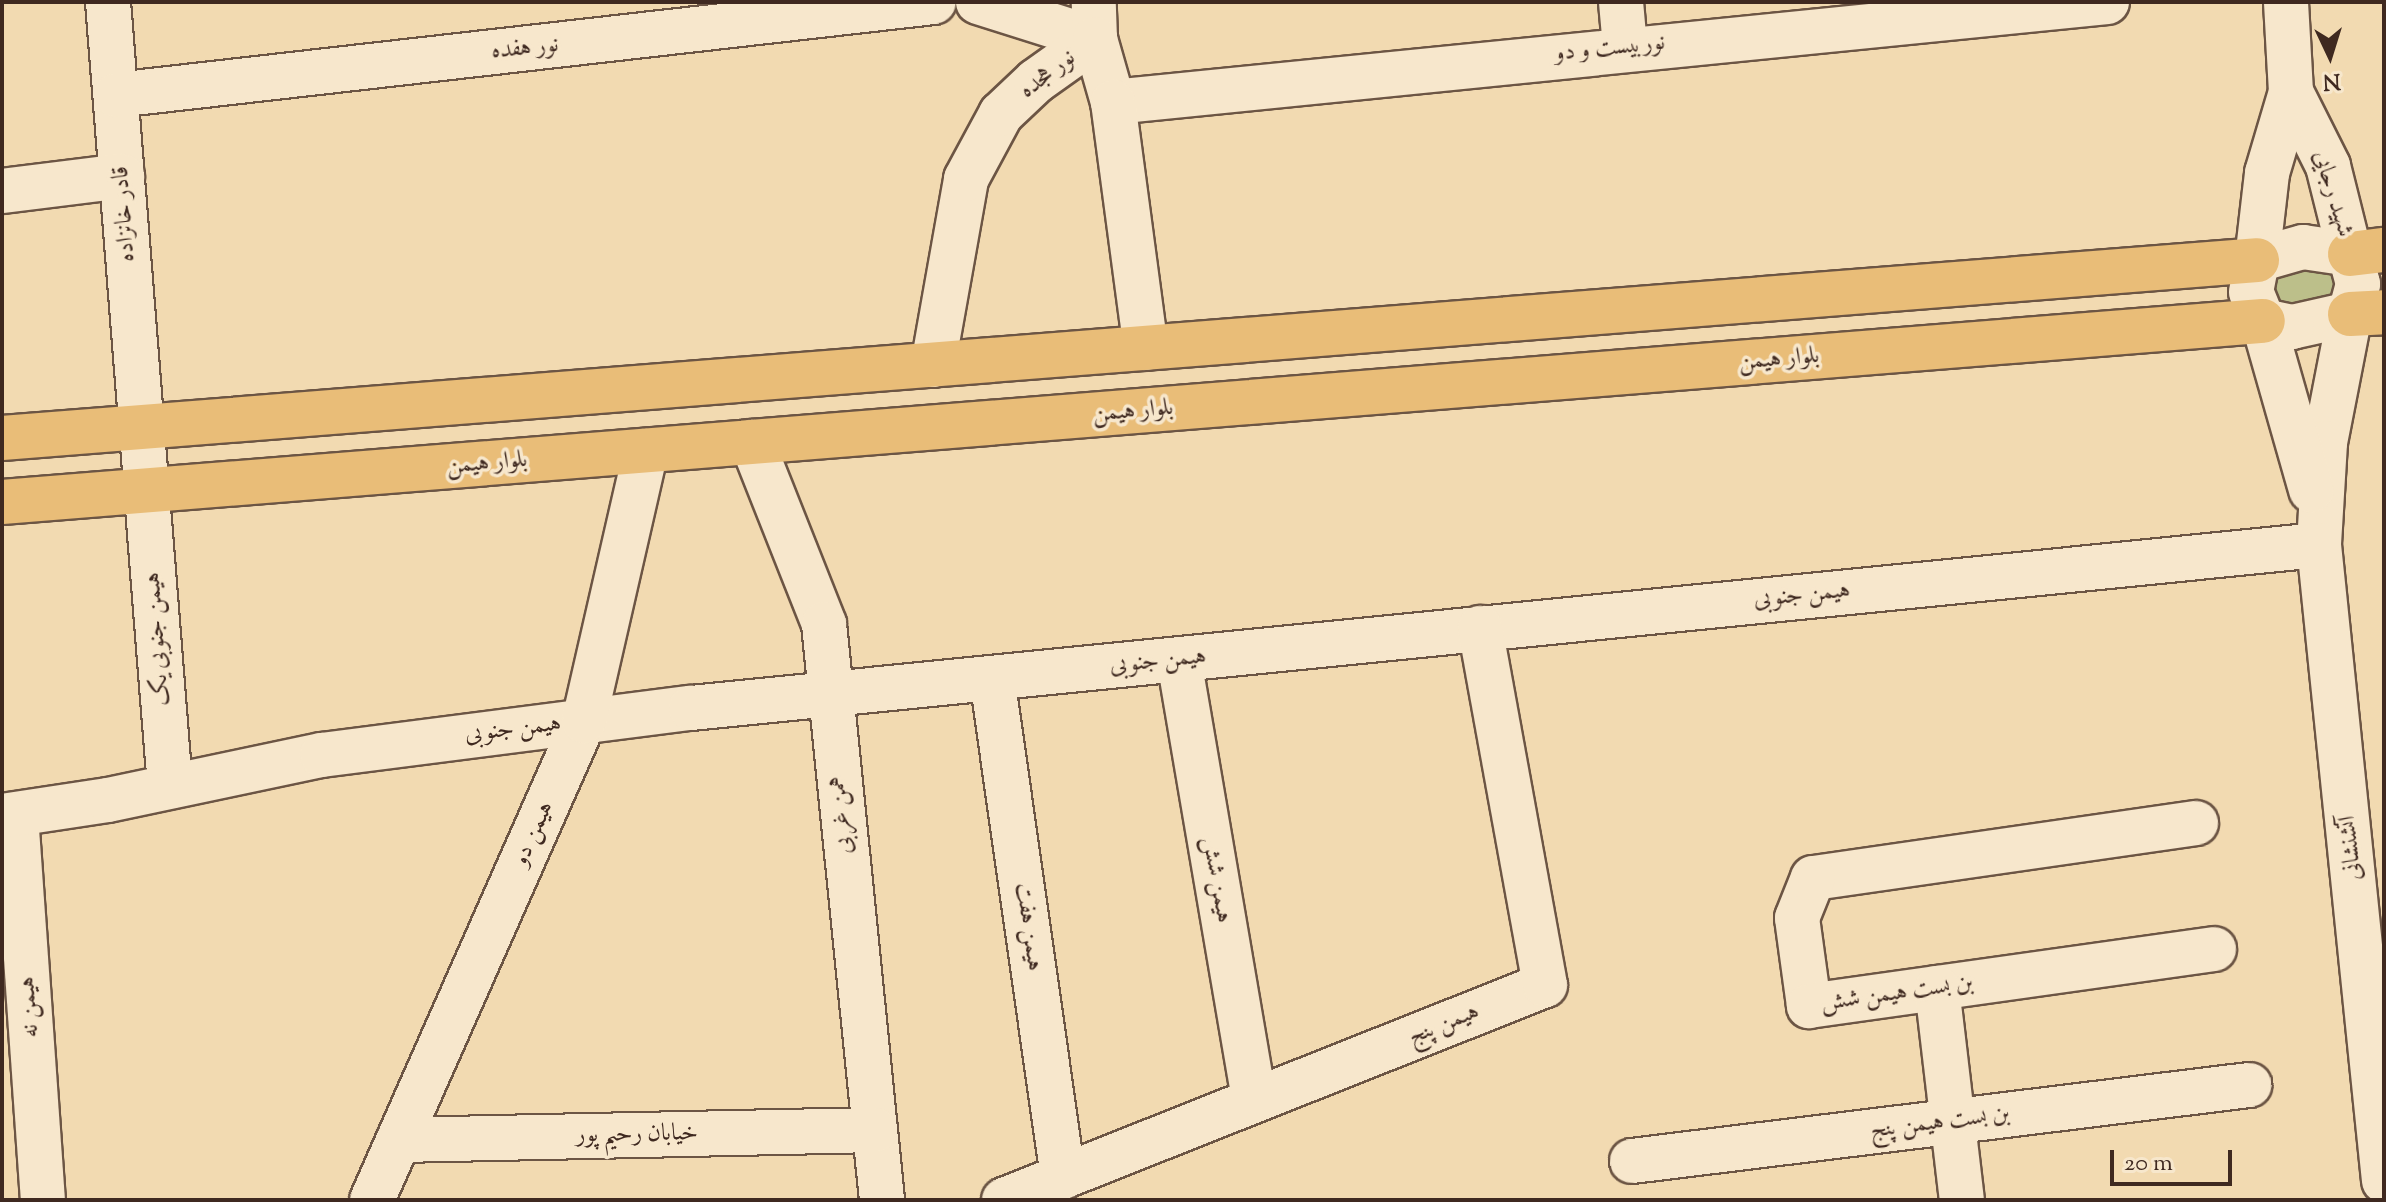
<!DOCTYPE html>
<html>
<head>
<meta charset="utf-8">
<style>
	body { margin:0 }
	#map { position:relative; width:2386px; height:1202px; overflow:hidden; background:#f2dab1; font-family:"Sorts Mill Goudy",Amiri,serif }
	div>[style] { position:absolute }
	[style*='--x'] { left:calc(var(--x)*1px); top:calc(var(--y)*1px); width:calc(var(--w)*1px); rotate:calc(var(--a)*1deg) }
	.green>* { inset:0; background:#bcbf8a }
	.roads { filter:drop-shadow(2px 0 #6c5544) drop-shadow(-2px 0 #6c5544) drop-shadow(0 2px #6c5544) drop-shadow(0 -2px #6c5544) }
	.minor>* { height:44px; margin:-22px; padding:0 22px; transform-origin:22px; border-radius:22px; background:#f7e7cc }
	.tertiary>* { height:44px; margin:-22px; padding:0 22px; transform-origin:22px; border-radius:22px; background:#f7e7cc }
	.secondary>* { height:44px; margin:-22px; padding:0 22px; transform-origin:22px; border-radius:22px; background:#f7e7cc }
	.primary>* { height:44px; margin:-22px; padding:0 22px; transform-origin:22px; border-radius:22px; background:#e9bd78 }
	span { translate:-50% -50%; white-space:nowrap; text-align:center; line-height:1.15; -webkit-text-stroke:7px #f7e7cc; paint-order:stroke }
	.street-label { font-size:24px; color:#3f2920 }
	.frame { position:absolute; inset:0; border:4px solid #3f2920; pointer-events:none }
	.north { position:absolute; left:2290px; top:16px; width:80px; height:80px; -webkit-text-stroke:6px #f7e7cc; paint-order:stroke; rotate:176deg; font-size:22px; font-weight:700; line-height:32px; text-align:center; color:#3f2920 }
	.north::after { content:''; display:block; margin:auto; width:28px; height:36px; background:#3f2920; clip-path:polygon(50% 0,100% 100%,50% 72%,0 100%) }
	.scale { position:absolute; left:2110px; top:1150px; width:122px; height:36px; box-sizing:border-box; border:4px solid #3f2920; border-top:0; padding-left:10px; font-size:24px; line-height:28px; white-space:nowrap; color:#3f2920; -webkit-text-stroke:6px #f7e7cc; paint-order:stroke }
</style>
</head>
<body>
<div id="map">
	<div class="green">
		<div style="clip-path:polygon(2279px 263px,2339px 272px,2334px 300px,2282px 309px,2269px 297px)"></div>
	</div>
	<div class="roads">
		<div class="minor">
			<div style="--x:108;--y:2;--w:787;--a:85.48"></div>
			<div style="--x:978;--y:2;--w:123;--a:17.5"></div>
			<div style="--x:1095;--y:39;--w:37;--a:-92"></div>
			<div style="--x:1621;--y:2;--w:45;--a:84.9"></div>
			<div style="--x:116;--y:95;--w:823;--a:-6.49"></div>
			<div style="--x:1113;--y:102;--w:999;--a:-5.74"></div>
			<div style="--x:2;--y:191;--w:121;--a:-7.1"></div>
			<div style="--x:933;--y:365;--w:189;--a:-79.9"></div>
			<div style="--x:966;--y:179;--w:74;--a:-61.7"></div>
			<div style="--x:1001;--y:114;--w:48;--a:-43.3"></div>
			<div style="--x:1036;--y:81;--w:72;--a:-35.4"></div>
			<div style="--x:1095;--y:39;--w:66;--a:74.1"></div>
			<div style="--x:1113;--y:102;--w:248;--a:82.4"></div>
			<div style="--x:752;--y:442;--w:196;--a:68.4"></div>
			<div style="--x:824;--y:624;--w:579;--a:84.25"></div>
			<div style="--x:1179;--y:660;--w:446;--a:80.3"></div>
			<div style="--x:992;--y:678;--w:504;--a:81.9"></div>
			<div style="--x:16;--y:815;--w:386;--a:86"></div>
			<div style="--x:2;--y:816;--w:107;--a:-8.6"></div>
			<div style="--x:108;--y:800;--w:219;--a:-11.9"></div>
			<div style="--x:322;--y:755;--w:372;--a:-7.3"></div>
			<div style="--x:691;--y:708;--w:1636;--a:-5.72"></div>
			<div style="--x:2196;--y:823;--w:387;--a:171.8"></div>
			<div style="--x:1813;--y:878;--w:43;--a:111.8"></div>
			<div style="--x:1797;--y:918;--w:89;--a:82.2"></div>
			<div style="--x:1809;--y:1006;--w:409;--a:-8"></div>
			<div style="--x:1937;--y:988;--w:213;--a:83.3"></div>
			<div style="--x:399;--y:1140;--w:476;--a:-1.2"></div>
			<div style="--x:1632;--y:1161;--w:622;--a:-7.02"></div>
			<div style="--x:372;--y:1200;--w:524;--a:-66.13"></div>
			<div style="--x:584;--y:721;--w:277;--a:-77.1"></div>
			<div style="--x:1004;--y:1200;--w:582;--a:-21.67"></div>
			<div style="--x:1545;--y:985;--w:363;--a:-100.3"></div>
		</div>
		<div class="tertiary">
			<div style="--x:2291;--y:92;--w:83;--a:63.4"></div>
			<div style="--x:2328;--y:166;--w:91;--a:76"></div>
			<div style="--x:2257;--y:260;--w:88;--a:-83.4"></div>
			<div style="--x:2267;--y:173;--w:84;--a:-73.5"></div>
			<div style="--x:2291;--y:92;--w:90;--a:-93.2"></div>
			<div style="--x:2350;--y:314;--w:131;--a:101"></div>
			<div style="--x:2325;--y:443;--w:102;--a:93.4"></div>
			<div style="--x:2319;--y:545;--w:639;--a:84.16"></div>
			<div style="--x:2263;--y:321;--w:176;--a:74.1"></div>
		</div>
		<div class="secondary">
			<div style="--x:2303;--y:247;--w:48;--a:8.5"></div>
			<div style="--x:2350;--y:254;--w:31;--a:75"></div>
			<div style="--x:2358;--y:284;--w:31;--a:105"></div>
			<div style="--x:2350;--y:314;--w:59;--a:167.4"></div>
			<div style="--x:2292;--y:327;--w:30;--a:-168"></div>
			<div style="--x:2263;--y:321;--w:31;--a:-112"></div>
			<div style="--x:2251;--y:292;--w:33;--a:-79"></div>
			<div style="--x:2257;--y:260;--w:48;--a:-15.8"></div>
		</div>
		<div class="primary">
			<div style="--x:2350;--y:254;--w:34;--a:-7"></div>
			<div style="--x:2350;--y:314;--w:34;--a:-3"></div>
			<div style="--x:2;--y:438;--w:2262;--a:-4.51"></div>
			<div style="--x:2;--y:502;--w:2268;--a:-4.58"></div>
		</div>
	</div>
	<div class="street-label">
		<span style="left:525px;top:49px;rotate:-6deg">نور هفده</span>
		<span style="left:1610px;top:49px;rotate:-6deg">نوربیست و دو</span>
		<span style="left:1048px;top:75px;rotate:-38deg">نور هجده</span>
		<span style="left:2332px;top:194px;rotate:73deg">شهید رجایی</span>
		<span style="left:125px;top:214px;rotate:-94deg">قادر خانزاده</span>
		<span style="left:1779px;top:360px;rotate:-5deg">بلوار هیمن</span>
		<span style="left:1133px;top:412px;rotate:-5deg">بلوار هیمن</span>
		<span style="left:487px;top:464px;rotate:-5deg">بلوار هیمن</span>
		<span style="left:1802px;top:596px;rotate:-6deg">هیمن جنوبی</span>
		<span style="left:158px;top:639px;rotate:-94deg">هیمن جنوبی یک</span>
		<span style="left:1158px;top:662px;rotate:-6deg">هیمن جنوبی</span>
		<span style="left:513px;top:730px;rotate:-7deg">هیمن جنوبی</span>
		<span style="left:842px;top:815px;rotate:-96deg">همن غربی</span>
		<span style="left:534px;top:834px;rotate:-66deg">هیمن دو</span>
		<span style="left:2352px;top:848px;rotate:-96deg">آتشنشانی</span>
		<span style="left:1216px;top:880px;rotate:80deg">هیمن شش</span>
		<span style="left:1028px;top:927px;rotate:82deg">هیمن هفت</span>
		<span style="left:1897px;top:994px;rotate:-8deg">بن بست هیمن شش</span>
		<span style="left:30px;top:1007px;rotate:-94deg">هیمن نه</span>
		<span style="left:1444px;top:1025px;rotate:-22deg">هیمن پنج</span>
		<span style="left:1940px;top:1123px;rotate:-7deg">بن بست هیمن پنج</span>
		<span style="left:637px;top:1135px;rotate:-1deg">خیابان رحیم پور</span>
	</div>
	<div class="frame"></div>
	<div class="north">N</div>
	<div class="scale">20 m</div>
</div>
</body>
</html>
